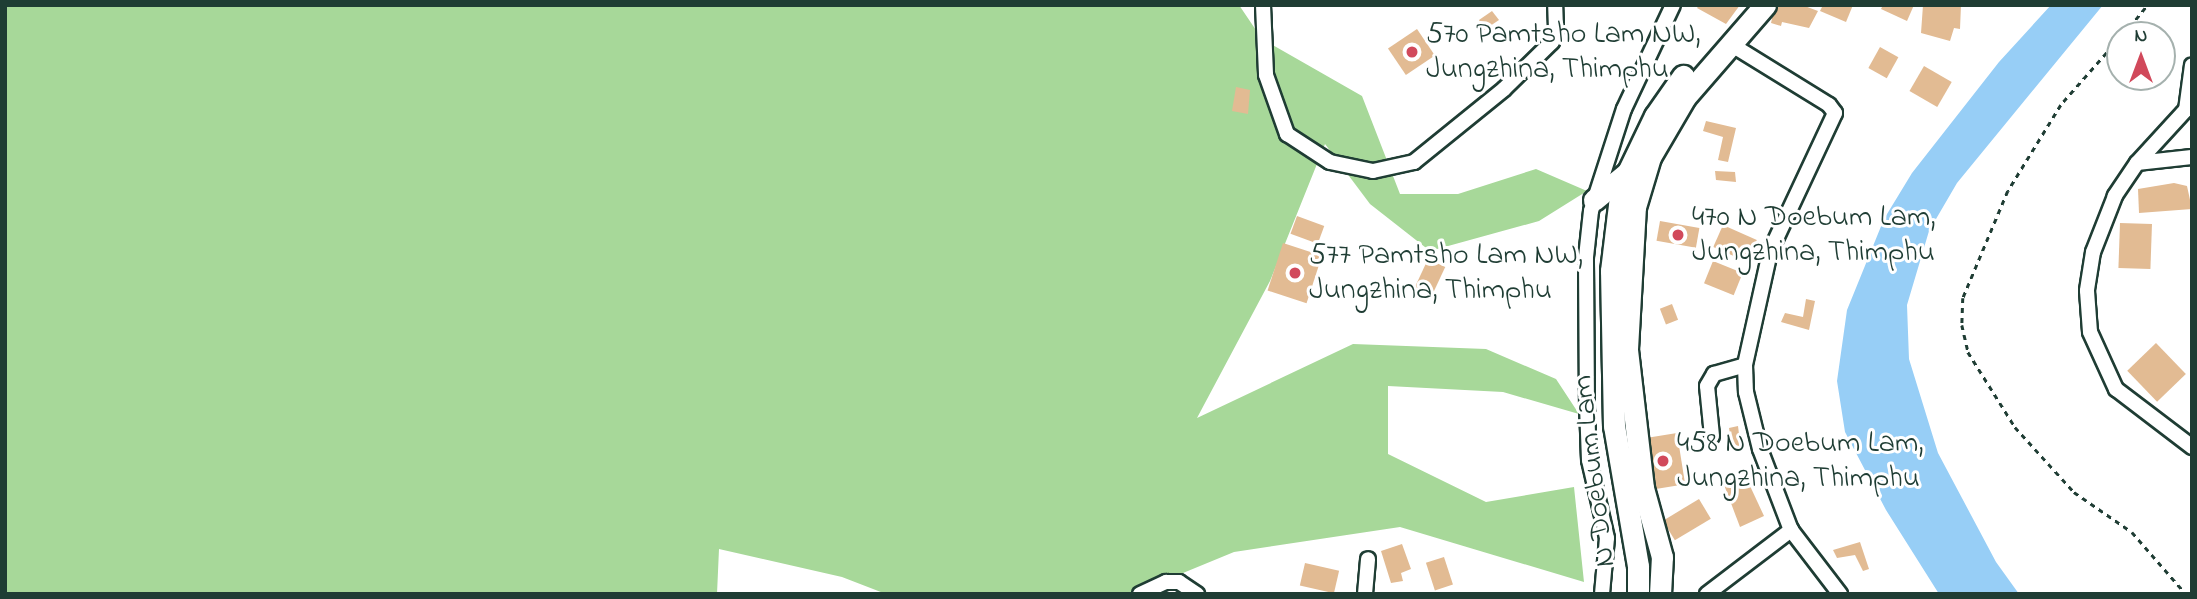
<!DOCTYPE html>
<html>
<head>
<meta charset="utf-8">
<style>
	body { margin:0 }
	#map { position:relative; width:2197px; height:599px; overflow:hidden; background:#fff; font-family:"Indie Flower",sans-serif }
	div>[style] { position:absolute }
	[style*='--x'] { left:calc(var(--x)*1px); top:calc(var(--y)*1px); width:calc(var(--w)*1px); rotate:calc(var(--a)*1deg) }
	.green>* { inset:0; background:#a7d899 }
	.water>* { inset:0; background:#97cef6 }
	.building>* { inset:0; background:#e2bb93; transform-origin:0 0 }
	.path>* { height:2.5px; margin-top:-1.25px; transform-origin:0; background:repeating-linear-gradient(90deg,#1f3d34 0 5px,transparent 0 10px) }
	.roads { filter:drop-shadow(2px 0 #1f3d34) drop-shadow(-2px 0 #1f3d34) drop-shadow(0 2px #1f3d34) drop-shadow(0 -2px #1f3d34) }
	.street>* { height:14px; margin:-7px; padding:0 7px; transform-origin:7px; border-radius:7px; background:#fff }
	.secondary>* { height:21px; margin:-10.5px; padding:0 10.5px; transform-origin:10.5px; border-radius:10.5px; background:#fff }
	.dots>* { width:19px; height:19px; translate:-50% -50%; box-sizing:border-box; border:4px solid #fff; border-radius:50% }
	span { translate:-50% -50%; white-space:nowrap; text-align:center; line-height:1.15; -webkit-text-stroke:6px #fff; paint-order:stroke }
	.poi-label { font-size:30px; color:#1f3d34 }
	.left { translate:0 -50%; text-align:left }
	.street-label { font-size:30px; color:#1f3d34 }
	.frame { position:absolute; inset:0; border:7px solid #1f3d34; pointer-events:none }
	.north { position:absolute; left:2106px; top:21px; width:70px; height:70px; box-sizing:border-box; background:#fff; border:2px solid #a5b1ae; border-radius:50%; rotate:0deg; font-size:19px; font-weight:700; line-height:28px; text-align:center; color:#1f3d34 }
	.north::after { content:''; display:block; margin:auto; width:24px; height:32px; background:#d1495b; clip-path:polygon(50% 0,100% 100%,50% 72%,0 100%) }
</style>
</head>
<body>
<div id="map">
	<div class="green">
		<div style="clip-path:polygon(5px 5px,1239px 5px,1262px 39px,1362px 96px,1400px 194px,1458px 194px,1536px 169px,1587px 191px,1539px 221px,1430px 251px,1370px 204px,1325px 144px,1270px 281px,1197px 418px,1353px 344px,1486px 349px,1556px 379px,1579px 414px,1503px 392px,1388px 386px,1388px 454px,1486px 502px,1574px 487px,1584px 582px,1400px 527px,1234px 552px,1132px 594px,886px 594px,842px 577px,719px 549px,717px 594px,5px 594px)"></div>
	</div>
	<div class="water">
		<div style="clip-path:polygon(2051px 5px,2103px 5px,1957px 183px,1929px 231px,1907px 305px,1909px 359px,1938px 453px,1996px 562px,2019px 594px,1939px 594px,1886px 510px,1845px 432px,1837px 381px,1847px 310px,1884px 219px,1912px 173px,1999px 62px)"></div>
	</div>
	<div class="building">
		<div style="clip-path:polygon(1699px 5px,1740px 5px,1726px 24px,1697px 8px)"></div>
		<div style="clip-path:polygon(1775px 5px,1802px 5px,1818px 11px,1809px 28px,1782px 22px,1781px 26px,1771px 23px)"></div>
		<div style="clip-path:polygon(1823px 5px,1853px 5px,1846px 22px,1820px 11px)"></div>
		<div style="clip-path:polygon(1883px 5px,1914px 5px,1907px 21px,1881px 9px)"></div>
		<div style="clip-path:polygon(1923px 5px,1961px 5px,1960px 29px,1954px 28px,1950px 41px,1921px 33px)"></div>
		<div style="clip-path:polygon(1492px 11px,1499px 20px,1484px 30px,1479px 20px)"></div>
		<div style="left:1417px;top:29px;width:32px;height:35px;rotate:56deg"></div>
		<div style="left:1880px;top:47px;width:21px;height:24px;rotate:29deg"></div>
		<div style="left:1924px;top:66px;width:32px;height:29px;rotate:30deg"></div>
		<div style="clip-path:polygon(1236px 87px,1250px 90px,1248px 114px,1232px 111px)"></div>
		<div style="clip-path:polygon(1706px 121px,1736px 128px,1728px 162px,1718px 160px,1723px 137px,1703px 131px)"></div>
		<div style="clip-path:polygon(1715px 171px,1735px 172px,1736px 182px,1716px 180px)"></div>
		<div style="clip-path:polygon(2174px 183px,2187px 186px,2192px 209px,2139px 213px,2138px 189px)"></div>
		<div style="left:1297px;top:216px;width:29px;height:19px;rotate:20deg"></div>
		<div style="left:1660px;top:221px;width:40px;height:20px;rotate:10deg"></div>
		<div style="left:2120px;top:223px;width:32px;height:45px;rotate:2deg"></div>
		<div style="left:1723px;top:225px;width:37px;height:24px;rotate:24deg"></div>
		<div style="left:1283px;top:243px;width:41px;height:50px;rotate:18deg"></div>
		<div style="left:1428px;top:259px;width:19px;height:35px;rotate:25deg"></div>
		<div style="left:1713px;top:261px;width:32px;height:24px;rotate:22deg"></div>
		<div style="clip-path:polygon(1806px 299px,1815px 301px,1809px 330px,1781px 322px,1785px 313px,1803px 317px)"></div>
		<div style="left:1672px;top:304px;width:17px;height:13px;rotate:69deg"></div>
		<div style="left:2156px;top:343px;width:43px;height:40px;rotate:46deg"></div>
		<div style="clip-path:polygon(1738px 426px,1741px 451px,1733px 452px,1729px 428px)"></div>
		<div style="left:1677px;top:433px;width:52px;height:36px;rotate:81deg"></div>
		<div style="clip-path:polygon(1744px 473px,1764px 516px,1740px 527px,1723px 482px)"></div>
		<div style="left:1699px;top:499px;width:23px;height:42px;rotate:59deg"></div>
		<div style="clip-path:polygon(1860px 542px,1869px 569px,1863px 571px,1855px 555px,1837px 558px,1833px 550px)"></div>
		<div style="clip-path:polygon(1402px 544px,1411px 569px,1401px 573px,1403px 581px,1391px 583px,1381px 551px)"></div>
		<div style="left:1444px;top:557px;width:29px;height:19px;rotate:72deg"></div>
		<div style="left:1305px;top:563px;width:35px;height:23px;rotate:13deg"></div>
	</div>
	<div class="path">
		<div style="--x:2123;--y:35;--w:38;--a:-51"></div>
		<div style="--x:2120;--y:38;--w:89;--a:131.4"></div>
		<div style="--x:2061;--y:105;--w:101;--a:121.6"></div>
		<div style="--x:2008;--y:191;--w:116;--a:112.8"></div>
		<div style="--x:1963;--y:298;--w:27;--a:92"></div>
		<div style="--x:1962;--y:325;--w:28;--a:77"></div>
		<div style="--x:1968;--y:352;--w:89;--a:57.9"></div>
		<div style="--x:2015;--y:427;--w:88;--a:47.8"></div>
		<div style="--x:2074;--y:492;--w:70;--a:34.6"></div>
		<div style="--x:2132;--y:532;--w:82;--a:48.9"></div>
	</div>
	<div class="roads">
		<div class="street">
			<div style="--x:1263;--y:5;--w:70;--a:87.5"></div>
			<div style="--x:1266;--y:75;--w:63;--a:70.4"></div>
			<div style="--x:1287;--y:134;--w:51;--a:33.1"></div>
			<div style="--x:1330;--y:162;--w:44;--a:11.8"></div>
			<div style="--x:1373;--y:171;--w:42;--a:-12.4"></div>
			<div style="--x:1414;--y:162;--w:116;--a:-39"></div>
			<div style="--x:1504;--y:89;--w:67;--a:-44.4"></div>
			<div style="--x:1552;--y:42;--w:14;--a:-73"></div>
			<div style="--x:1556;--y:29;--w:24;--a:-92"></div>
			<div style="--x:1732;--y:45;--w:114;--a:31.7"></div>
			<div style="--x:1829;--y:105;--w:10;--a:53"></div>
			<div style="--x:1835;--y:113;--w:153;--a:115.1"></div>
			<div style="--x:1770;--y:252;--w:116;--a:102.5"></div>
			<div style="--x:1745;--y:365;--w:27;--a:88"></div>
			<div style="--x:1746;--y:392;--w:59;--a:76.2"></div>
			<div style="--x:1760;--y:449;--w:87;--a:69.1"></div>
			<div style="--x:1791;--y:530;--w:81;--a:52.6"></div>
			<div style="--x:2192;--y:103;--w:81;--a:132.5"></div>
			<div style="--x:2137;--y:163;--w:40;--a:124"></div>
			<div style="--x:2115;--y:196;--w:60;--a:111.4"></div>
			<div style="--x:2093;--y:252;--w:39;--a:99"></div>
			<div style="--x:2087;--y:291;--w:41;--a:85.8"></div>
			<div style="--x:2090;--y:332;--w:63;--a:65.5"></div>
			<div style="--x:2116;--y:389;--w:96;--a:37.3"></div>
			<div style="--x:2186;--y:110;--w:45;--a:-82.4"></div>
			<div style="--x:2137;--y:163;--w:55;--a:-6.2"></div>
			<div style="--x:1712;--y:436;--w:50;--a:-95.7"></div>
			<div style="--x:1707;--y:386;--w:14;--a:-60"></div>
			<div style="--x:1714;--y:374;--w:32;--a:-16"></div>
			<div style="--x:1140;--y:594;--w:29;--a:-25"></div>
			<div style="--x:1166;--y:582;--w:13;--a:0"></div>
			<div style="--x:1179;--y:582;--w:22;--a:34"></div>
			<div style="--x:1365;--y:594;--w:35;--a:-85"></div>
			<div style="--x:1602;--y:594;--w:56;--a:-84.9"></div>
			<div style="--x:1607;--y:538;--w:80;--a:-103"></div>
			<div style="--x:1589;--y:460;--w:54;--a:-92.1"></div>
			<div style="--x:1587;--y:406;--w:149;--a:-90.4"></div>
			<div style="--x:1586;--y:257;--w:46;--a:-83.8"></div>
			<div style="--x:1591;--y:211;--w:107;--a:-72.1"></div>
			<div style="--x:1624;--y:109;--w:115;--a:-64.8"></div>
			<div style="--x:1707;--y:594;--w:106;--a:-37.3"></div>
		</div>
		<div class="secondary">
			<div style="--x:1594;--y:200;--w:44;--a:-39.5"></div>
			<div style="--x:1638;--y:594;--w:28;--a:-90"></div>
			<div style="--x:1638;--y:566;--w:142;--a:-99.7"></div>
			<div style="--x:1614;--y:426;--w:155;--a:-91.1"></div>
			<div style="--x:1611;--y:271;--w:66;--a:-83.1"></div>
			<div style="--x:1619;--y:205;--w:34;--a:-75"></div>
			<div style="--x:1628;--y:172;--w:62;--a:-64.3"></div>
			<div style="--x:1655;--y:116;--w:49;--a:-55"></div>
			<div style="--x:1660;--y:594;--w:37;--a:-87"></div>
			<div style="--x:1662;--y:557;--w:72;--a:-105.4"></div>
			<div style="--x:1643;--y:488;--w:140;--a:-96.6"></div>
			<div style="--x:1627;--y:349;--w:142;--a:-86.8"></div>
			<div style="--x:1635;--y:207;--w:52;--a:-73.3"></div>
			<div style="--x:1650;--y:157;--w:69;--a:-59.7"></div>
			<div style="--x:1685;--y:97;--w:122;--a:-49"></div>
		</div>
	</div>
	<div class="dots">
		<div style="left:1412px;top:52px;background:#d1495b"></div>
		<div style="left:1678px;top:235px;background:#d1495b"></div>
		<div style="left:1295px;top:273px;background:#d1495b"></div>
		<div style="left:1663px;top:461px;background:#d1495b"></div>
	</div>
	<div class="poi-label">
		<span class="left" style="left:1426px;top:52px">570 Pamtsho Lam NW,<br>Jungzhina, Thimphu</span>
		<span class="left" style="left:1692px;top:235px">470 N Doebum Lam,<br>Jungzhina, Thimphu</span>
		<span class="left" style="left:1309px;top:273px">577 Pamtsho Lam NW,<br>Jungzhina, Thimphu</span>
		<span class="left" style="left:1677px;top:461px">458 N Doebum Lam,<br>Jungzhina, Thimphu</span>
	</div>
	<div class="street-label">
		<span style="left:1595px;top:471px;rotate:-97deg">N Doebum Lam</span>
	</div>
	<div class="frame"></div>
	<div class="north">N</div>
</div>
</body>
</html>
